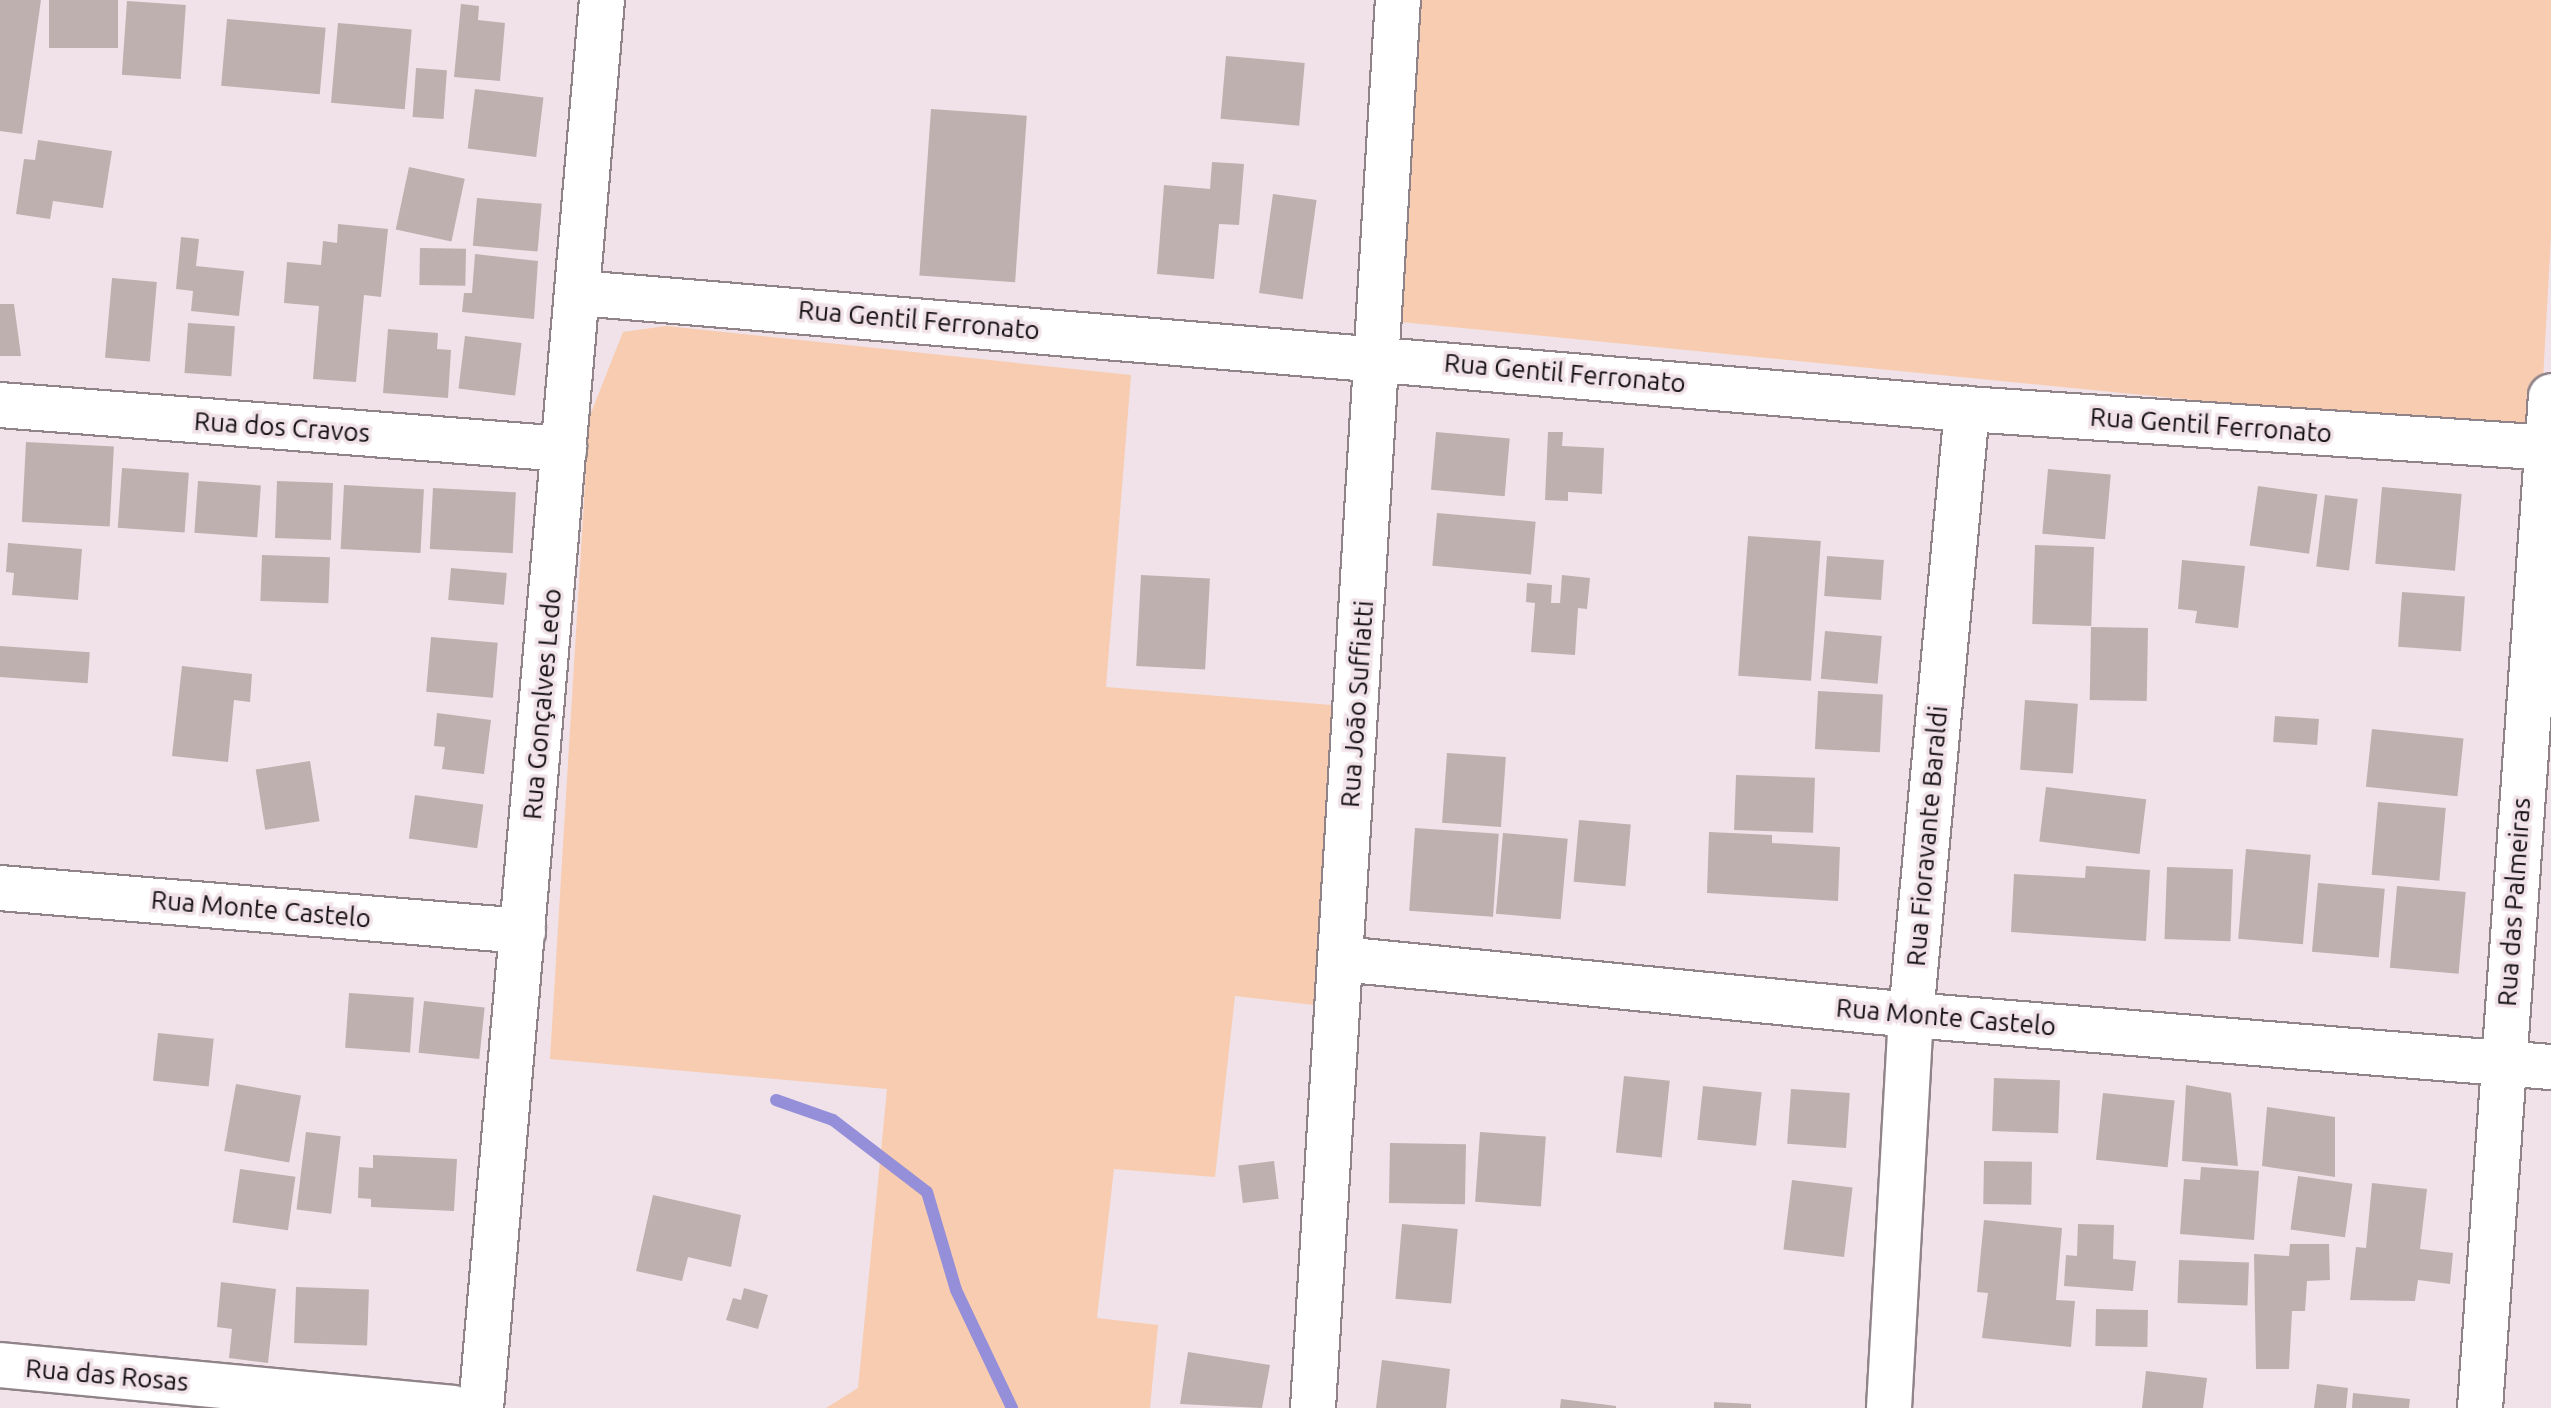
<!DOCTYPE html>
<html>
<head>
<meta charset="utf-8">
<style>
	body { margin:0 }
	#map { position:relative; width:2551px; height:1408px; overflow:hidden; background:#f0e2e8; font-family:Ubuntu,sans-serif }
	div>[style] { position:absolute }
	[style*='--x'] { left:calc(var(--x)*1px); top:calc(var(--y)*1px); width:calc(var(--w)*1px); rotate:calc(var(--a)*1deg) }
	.green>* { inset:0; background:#f7ccb0 }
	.stream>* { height:12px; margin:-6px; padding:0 6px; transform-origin:6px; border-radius:6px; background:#958fd9 }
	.building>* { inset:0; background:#beb0af; transform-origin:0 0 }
	.roads { filter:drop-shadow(2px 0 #908489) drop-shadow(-2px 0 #908489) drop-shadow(0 2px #908489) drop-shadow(0 -2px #908489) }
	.minor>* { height:44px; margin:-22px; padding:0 22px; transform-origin:22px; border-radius:22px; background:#fff }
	span { translate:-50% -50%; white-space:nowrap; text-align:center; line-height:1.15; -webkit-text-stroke:7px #f0e2e8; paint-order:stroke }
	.street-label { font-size:26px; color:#140f11 }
</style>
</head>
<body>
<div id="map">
	<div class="green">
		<div style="clip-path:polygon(1410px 0,2551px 0,2551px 235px,2540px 434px,1391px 321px)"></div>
		<div style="clip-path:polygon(666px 326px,1131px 375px,1106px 687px,1356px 707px,1332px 1007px,1235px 996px,1215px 1177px,1114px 1169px,1097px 1318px,1158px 1325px,1150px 1408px,826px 1408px,858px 1388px,887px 1089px,550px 1059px,589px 418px,623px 332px)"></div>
	</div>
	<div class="stream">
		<div style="--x:776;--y:1100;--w:60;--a:19.3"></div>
		<div style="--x:833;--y:1120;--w:118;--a:37.5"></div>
		<div style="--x:927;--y:1192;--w:102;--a:73.5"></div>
		<div style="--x:956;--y:1290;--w:131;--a:64.6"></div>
	</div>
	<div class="building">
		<div style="clip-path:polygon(0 0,41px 0,22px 134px,0 131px)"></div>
		<div style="left:49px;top:0;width:69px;height:48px"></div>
		<div style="left:127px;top:1px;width:59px;height:74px;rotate:4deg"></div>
		<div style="clip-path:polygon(461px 4px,479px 6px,478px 20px,505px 23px,500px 81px,454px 77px)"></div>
		<div style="left:227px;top:19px;width:99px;height:67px;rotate:5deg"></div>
		<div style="left:338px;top:23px;width:74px;height:80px;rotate:5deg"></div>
		<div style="left:1226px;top:56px;width:79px;height:63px;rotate:5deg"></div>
		<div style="left:416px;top:68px;width:31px;height:49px;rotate:4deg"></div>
		<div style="left:475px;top:89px;width:69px;height:60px;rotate:7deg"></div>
		<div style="left:931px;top:109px;width:96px;height:167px;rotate:4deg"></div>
		<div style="clip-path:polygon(38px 140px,112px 151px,103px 208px,53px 201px,50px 219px,16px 214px,24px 159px,35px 160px)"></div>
		<div style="clip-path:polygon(1212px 162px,1244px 164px,1239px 225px,1219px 224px,1214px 279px,1157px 274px,1164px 185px,1210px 189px)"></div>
		<div style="left:409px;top:167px;width:57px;height:64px;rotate:12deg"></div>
		<div style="left:1273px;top:194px;width:44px;height:100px;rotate:8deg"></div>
		<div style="left:477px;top:198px;width:65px;height:48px;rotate:5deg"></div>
		<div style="clip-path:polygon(338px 224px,388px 229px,381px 297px,364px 295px,356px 382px,313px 379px,319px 306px,284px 303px,287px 262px,321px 265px,323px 241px,337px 243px)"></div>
		<div style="clip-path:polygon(181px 237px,199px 239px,196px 266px,244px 271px,239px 316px,191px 311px,193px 291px,176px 289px)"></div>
		<div style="left:420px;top:248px;width:46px;height:37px;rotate:1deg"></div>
		<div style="clip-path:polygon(475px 254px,538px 261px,534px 319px,462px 312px,464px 293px,472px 293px)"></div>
		<div style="left:112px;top:278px;width:45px;height:80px;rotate:5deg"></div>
		<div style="clip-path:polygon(0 304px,14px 304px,21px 356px,0 356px)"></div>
		<div style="left:188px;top:323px;width:47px;height:50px;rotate:4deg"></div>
		<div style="clip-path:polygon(388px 329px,438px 333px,437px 349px,451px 350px,448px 398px,383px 393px)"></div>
		<div style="left:465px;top:336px;width:57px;height:53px;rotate:7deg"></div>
		<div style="left:1436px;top:432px;width:74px;height:58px;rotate:5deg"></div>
		<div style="clip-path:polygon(1548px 432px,1563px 432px,1562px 446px,1604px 448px,1602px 494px,1568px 492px,1568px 501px,1545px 500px)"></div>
		<div style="left:26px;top:442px;width:88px;height:80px;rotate:3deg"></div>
		<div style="left:122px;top:468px;width:67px;height:60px;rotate:4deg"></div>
		<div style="left:2048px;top:469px;width:63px;height:65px;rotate:5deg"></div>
		<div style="left:198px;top:481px;width:63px;height:52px;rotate:4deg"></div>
		<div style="left:277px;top:481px;width:56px;height:57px;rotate:2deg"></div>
		<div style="left:344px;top:485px;width:80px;height:64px;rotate:3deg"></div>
		<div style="left:2258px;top:486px;width:60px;height:60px;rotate:8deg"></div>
		<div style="left:2382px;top:487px;width:80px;height:77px;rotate:5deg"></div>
		<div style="left:433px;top:488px;width:83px;height:61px;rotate:3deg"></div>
		<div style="left:2325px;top:495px;width:33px;height:72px;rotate:7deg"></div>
		<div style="left:1437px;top:513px;width:99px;height:53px;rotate:5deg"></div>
		<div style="left:1748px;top:536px;width:73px;height:140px;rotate:4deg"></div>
		<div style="clip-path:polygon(8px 543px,82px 549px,78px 600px,12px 595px,14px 573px,6px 572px)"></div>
		<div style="left:2035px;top:545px;width:59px;height:79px;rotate:2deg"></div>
		<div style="left:262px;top:555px;width:68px;height:46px;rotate:2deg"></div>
		<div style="left:1827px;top:556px;width:57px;height:40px;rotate:4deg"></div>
		<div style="clip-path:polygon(2182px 560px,2245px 566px,2238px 628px,2195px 623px,2197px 611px,2178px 609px)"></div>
		<div style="left:451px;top:568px;width:56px;height:32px;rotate:5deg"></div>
		<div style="left:1141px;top:575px;width:69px;height:91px;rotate:3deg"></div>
		<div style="clip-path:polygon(1562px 575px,1590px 578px,1587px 609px,1578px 608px,1575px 655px,1531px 652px,1535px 603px,1526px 602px,1527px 583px,1552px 585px,1551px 603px,1560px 603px)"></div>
		<div style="left:2402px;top:592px;width:63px;height:55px;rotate:4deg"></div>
		<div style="left:2091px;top:627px;width:57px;height:73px;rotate:1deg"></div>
		<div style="left:1825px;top:631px;width:57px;height:48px;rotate:5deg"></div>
		<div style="left:431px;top:637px;width:67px;height:55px;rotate:5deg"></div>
		<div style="left:0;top:646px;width:90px;height:31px;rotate:4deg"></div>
		<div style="clip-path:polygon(182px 666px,252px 674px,250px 702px,234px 700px,228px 762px,172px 756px)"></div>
		<div style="left:1818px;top:691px;width:65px;height:58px;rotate:3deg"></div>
		<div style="left:2025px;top:700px;width:53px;height:70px;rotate:4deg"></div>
		<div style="clip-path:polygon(437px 713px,491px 720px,484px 774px,442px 769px,445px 747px,434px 746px)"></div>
		<div style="left:2275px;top:716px;width:44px;height:26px;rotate:4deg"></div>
		<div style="left:2372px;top:729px;width:92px;height:58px;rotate:6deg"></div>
		<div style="left:1447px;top:753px;width:59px;height:70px;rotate:4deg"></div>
		<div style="left:310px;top:761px;width:61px;height:55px;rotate:81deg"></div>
		<div style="left:1736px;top:775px;width:79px;height:55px;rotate:2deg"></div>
		<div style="left:2046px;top:787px;width:101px;height:55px;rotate:7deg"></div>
		<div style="left:415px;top:795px;width:69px;height:44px;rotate:8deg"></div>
		<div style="left:2378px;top:802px;width:68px;height:73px;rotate:5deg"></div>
		<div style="left:1579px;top:820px;width:52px;height:62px;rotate:5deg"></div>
		<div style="left:1415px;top:828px;width:84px;height:83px;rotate:4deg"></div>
		<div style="clip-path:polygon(1709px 832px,1772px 835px,1772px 843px,1840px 847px,1838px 901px,1707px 893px)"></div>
		<div style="left:1503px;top:833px;width:65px;height:81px;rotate:5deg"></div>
		<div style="left:2246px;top:849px;width:65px;height:90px;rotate:5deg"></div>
		<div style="clip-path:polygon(2086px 866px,2150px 870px,2146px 941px,2011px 932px,2014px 874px,2085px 878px)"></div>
		<div style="left:2167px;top:867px;width:66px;height:72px;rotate:2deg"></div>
		<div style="left:2318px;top:883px;width:67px;height:69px;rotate:5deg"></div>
		<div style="left:2397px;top:886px;width:69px;height:82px;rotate:5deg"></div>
		<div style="left:349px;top:993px;width:65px;height:55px;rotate:4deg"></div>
		<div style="left:424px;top:1001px;width:61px;height:52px;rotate:6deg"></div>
		<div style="left:158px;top:1033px;width:56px;height:48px;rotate:6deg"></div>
		<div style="left:1624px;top:1076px;width:46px;height:77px;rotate:6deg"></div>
		<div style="left:1994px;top:1078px;width:66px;height:53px;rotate:2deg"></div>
		<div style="left:236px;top:1084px;width:66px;height:68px;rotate:10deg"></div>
		<div style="clip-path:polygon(2186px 1085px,2231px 1093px,2238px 1166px,2182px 1161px)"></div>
		<div style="left:1703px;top:1086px;width:59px;height:54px;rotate:6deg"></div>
		<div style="left:1791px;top:1089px;width:59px;height:55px;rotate:4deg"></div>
		<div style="left:2103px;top:1093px;width:72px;height:67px;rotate:6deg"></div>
		<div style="clip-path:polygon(2267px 1107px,2335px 1117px,2335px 1177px,2262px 1166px)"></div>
		<div style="left:306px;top:1132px;width:35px;height:78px;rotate:7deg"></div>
		<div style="left:1480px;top:1132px;width:66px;height:70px;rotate:4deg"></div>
		<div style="left:1390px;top:1143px;width:76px;height:60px;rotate:1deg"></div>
		<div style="clip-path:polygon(373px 1155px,457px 1159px,454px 1211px,371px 1207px,371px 1199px,358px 1198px,359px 1167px,373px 1168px)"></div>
		<div style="left:1274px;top:1161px;width:38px;height:36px;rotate:83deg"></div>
		<div style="left:1984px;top:1161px;width:48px;height:43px;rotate:1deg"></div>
		<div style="clip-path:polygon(2201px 1167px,2259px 1171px,2254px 1240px,2180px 1234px,2184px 1179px,2200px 1180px)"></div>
		<div style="left:240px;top:1169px;width:56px;height:54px;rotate:8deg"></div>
		<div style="left:2298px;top:1176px;width:55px;height:54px;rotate:8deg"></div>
		<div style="left:1792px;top:1180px;width:61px;height:70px;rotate:7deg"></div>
		<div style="clip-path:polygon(2372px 1183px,2427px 1189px,2420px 1249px,2453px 1253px,2450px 1284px,2418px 1280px,2415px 1301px,2350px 1300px,2356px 1247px,2366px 1248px)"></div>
		<div style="clip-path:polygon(653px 1195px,741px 1215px,731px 1267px,688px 1257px,682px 1281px,636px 1271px)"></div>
		<div style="clip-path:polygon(1984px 1220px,2062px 1228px,2056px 1300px,2075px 1301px,2071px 1347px,1982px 1338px,1988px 1293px,1977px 1292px)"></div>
		<div style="left:1402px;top:1224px;width:56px;height:75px;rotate:5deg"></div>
		<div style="clip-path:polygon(2078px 1224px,2114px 1225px,2113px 1259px,2136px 1261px,2133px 1291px,2064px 1286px,2066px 1255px,2077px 1256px)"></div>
		<div style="clip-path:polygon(2290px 1244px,2329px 1244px,2330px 1280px,2307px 1281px,2305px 1311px,2292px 1311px,2289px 1369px,2256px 1369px,2254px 1254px,2289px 1256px)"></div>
		<div style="left:2179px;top:1260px;width:70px;height:43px;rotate:2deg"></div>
		<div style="clip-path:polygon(221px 1282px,276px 1289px,268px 1363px,229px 1358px,232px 1329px,217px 1327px)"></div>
		<div style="left:296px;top:1287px;width:73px;height:56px;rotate:2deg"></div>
		<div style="clip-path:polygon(744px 1288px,768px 1295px,758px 1329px,726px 1320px,733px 1298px,741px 1300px)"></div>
		<div style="left:2096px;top:1309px;width:52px;height:37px;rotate:1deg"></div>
		<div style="clip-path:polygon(1188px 1352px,1270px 1365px,1262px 1408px,1180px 1404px)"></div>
		<div style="clip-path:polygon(1382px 1360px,1450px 1369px,1446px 1408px,1376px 1408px)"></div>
		<div style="clip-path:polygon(2146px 1371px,2207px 1378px,2203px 1408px,2142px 1408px)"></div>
		<div style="clip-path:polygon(2317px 1384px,2348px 1388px,2346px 1408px,2314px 1408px)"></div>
		<div style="clip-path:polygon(2353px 1393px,2410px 1399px,2409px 1408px,2352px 1408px)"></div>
		<div style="clip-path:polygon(1561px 1399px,1616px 1406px,1616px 1408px,1560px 1408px)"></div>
		<div style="clip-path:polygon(1714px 1402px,1751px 1404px,1751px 1408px,1714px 1408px)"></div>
	</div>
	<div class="roads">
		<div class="minor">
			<div style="--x:579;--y:293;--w:1393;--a:4.78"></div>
			<div style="--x:1967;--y:409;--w:585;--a:3.82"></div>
			<div style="--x:0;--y:405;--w:566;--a:4.46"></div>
			<div style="--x:0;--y:888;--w:525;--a:4.7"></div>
			<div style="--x:1341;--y:959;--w:573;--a:5.61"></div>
			<div style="--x:1911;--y:1015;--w:642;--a:4.65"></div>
			<div style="--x:0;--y:1365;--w:455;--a:5.4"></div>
			<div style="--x:481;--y:1408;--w:1413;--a:-85.09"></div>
			<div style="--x:1313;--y:1408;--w:1411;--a:-86.55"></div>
			<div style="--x:1889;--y:1408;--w:394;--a:-86.8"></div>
			<div style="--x:1911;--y:1015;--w:609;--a:-84.72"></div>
			<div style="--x:2480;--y:1408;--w:1014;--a:-85.99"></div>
		</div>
	</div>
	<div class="street-label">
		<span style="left:919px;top:320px;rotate:5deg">Rua Gentil Ferronato</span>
		<span style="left:1565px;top:373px;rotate:5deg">Rua Gentil Ferronato</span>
		<span style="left:2211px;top:425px;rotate:4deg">Rua Gentil Ferronato</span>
		<span style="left:282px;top:427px;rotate:4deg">Rua dos Cravos</span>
		<span style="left:542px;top:704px;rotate:-85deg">Rua Gonçalves Ledo</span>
		<span style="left:1357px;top:704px;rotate:-86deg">Rua João Suffiatti</span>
		<span style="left:1927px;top:836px;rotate:-85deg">Rua Fioravante Baraldi</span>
		<span style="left:2514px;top:902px;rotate:-86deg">Rua das Palmeiras</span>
		<span style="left:261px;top:909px;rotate:5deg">Rua Monte Castelo</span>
		<span style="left:1946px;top:1017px;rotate:5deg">Rua Monte Castelo</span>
		<span style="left:107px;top:1375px;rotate:5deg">Rua das Rosas</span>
	</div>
</div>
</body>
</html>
